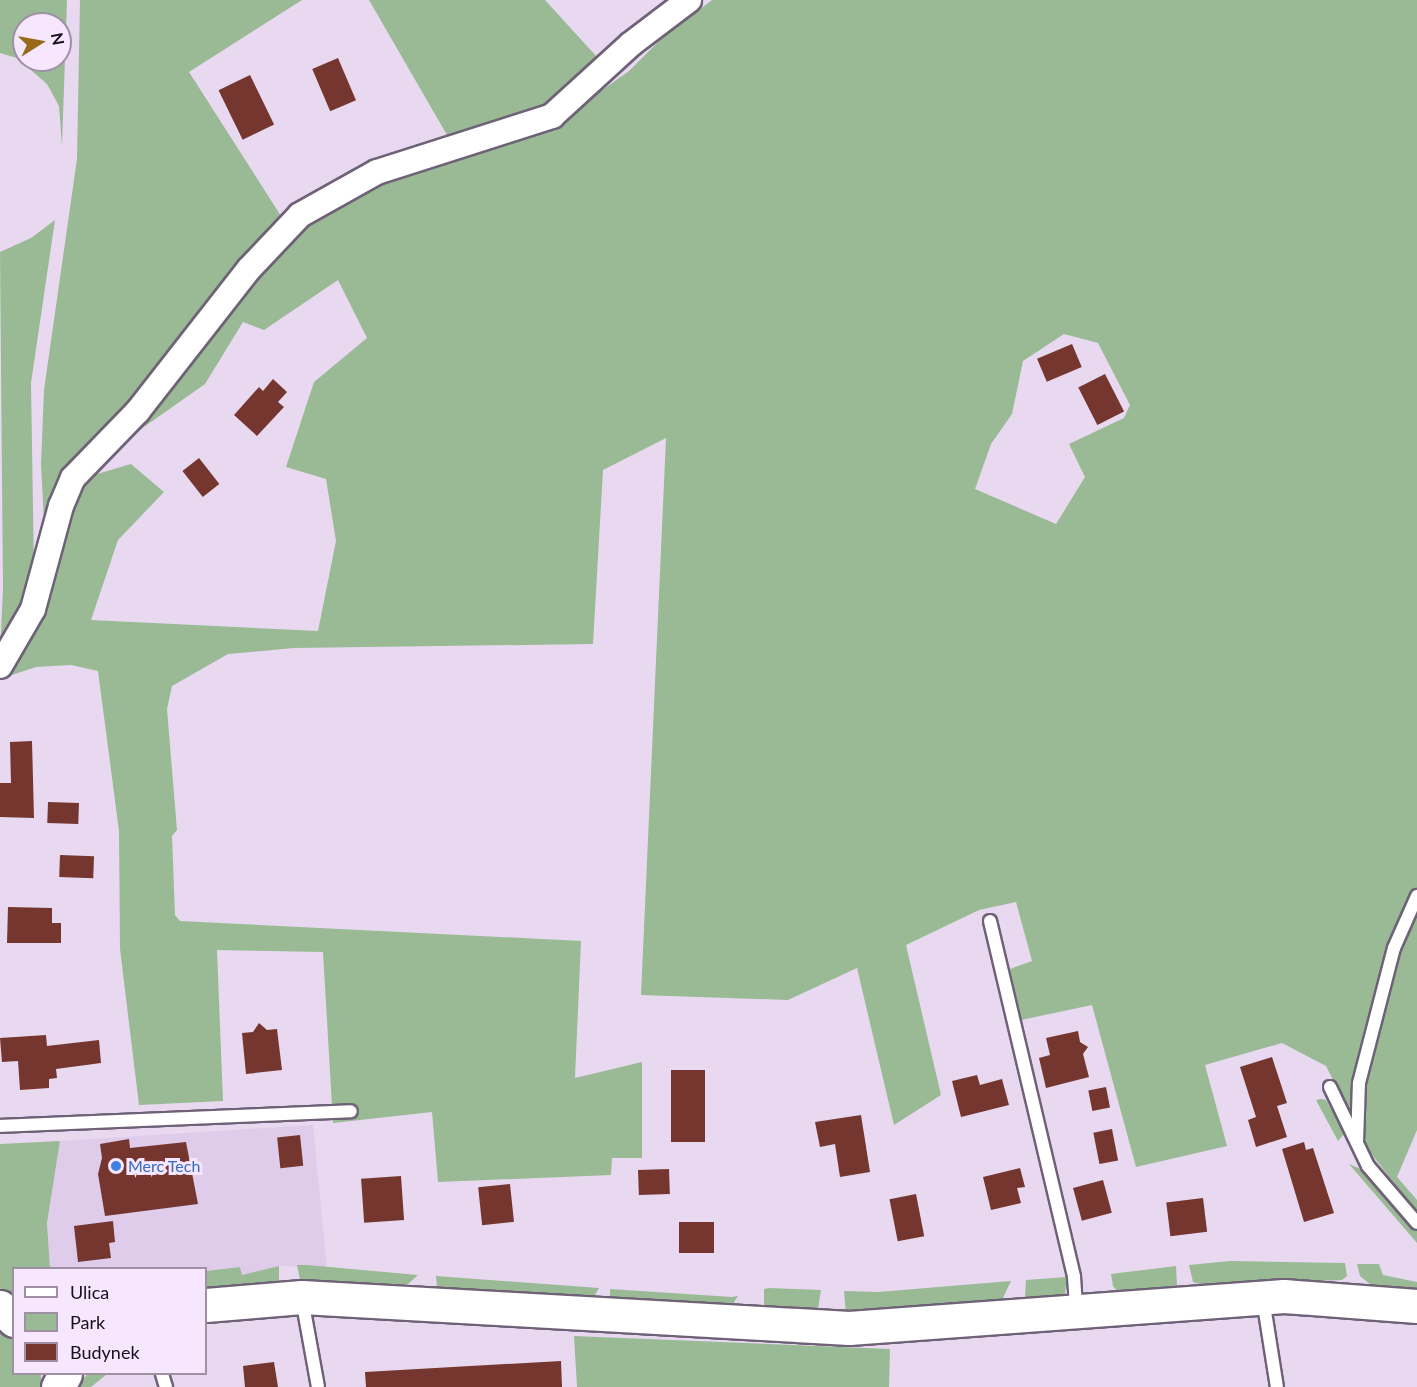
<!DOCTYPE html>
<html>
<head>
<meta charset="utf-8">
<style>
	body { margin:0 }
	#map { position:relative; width:1417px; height:1387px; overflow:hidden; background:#e8d9f1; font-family:Lato,sans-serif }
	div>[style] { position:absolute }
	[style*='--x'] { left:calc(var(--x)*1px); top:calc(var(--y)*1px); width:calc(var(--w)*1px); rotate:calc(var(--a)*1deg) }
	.built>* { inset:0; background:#dfccea }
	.green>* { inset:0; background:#99ba95 }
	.building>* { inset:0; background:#74362e; transform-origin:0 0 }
	.roads { filter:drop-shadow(2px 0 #6f6277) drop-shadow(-2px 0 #6f6277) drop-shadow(0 2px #6f6277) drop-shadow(0 -2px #6f6277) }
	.lane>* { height:12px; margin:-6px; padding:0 6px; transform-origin:6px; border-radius:6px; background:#fff }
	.street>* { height:24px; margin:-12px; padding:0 12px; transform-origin:12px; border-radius:12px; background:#fff }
	.secondary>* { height:33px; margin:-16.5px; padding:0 16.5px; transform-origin:16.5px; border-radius:16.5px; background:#fff }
	.dots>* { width:16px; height:16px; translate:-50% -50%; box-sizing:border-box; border:3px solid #f6e6fe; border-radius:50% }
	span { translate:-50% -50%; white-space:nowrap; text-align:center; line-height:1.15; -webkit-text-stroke:6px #f6e6fe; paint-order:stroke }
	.shop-label { font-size:16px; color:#366cbe }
	.left { translate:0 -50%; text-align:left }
	.legend { position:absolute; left:12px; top:1267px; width:195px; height:108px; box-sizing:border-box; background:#f6e6fe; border:2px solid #9d91a3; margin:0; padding:8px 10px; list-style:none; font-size:18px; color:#17111a }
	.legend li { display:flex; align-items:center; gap:12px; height:30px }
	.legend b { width:30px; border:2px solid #9d91a3 }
	.north { position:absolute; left:12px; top:12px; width:60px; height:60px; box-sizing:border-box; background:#f6e6fe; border:2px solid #9d91a3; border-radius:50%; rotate:79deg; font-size:16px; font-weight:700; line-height:24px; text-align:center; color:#17111a }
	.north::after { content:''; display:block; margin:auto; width:21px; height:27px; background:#986b1a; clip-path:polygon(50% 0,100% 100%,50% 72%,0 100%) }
</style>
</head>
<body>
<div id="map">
	<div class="built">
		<div style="clip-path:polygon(313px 1125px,327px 1268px,279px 1266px,242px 1275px,240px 1267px,206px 1271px,50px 1268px,47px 1223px,60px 1141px)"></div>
	</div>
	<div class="green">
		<div style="clip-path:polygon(evenodd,0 0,67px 0,62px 146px,59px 106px,47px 84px,17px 58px,0 53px,0 0,24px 24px,60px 24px,60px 60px,24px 60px,24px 24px)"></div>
		<div style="clip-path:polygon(80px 0,302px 0,189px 72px,281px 216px,44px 521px,41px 464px,44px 390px,77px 159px)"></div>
		<div style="clip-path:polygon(369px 0,545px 0,597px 57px,547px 105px,447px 135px)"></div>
		<div style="clip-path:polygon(evenodd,712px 0,1417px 0,1417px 1130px,1397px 1177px,1417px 1200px,1417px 1213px,1370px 1152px,1326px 1066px,1282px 1043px,1205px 1065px,1227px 1146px,1136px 1167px,1092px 1005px,1021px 1020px,1010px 969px,1032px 961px,1016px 902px,979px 910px,906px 945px,941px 1095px,894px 1125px,857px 968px,788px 1000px,641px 995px,666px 438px,603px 470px,593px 644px,294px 648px,228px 654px,172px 686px,167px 709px,177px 830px,172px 836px,175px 915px,180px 921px,581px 941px,575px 1078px,642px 1062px,642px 1158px,612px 1158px,611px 1175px,438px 1182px,432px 1112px,333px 1123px,323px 952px,217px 950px,223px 1101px,139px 1105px,120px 949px,119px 831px,98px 671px,71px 665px,36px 667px,0 679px,22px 644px,73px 498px,87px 477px,131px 464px,164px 492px,118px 540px,91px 620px,318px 631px,336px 541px,326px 479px,286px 467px,314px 382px,367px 338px,338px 280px,264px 330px,243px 322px,205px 384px,114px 448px,295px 226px,374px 183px,567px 115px,629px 71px,660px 40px,712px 0,1064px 334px,1098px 343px,1130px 405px,1124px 418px,1069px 444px,1085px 477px,1056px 524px,975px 489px,991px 444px,1012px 414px,1023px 361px,1064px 334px)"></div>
		<div style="clip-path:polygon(55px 220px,31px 383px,34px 573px,27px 598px,0 654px,3px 589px,0 252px,31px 238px)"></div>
		<div style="clip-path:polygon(1321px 1099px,1326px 1100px,1345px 1133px,1338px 1141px,1316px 1100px)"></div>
		<div style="clip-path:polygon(60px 1141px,47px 1223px,50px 1268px,14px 1268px,13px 1302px,7px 1303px,0 1288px,0 1144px)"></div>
		<div style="clip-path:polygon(1349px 1164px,1363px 1170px,1417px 1231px,1417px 1243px)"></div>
		<div style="clip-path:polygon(1230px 1261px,1345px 1263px,1347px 1276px,1342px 1280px,1203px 1285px,1193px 1282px,1189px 1265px)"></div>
		<div style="clip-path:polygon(1357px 1264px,1379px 1264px,1383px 1275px,1417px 1282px,1417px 1294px,1371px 1285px,1360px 1276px)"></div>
		<div style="clip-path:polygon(297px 1265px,307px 1265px,418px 1275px,408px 1284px,305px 1283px,300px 1280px)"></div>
		<div style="clip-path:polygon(279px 1266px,279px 1287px,206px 1293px,206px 1271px,240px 1267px,242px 1275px)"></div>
		<div style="clip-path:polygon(1176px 1266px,1177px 1286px,1136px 1291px,1117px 1291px,1113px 1286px,1111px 1274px)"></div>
		<div style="clip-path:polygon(436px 1276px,599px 1288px,592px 1300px,437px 1287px)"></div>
		<div style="clip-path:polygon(1067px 1277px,1065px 1295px,1059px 1300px,1028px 1303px,1025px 1298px,1026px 1280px)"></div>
		<div style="clip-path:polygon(1011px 1281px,1002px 1300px,846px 1315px,844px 1291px,878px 1292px)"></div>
		<div style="clip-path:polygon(769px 1288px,821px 1290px,817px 1315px,770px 1312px,764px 1306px,764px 1289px)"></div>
		<div style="clip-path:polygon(610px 1289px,732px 1297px,738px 1296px,729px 1310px,610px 1300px)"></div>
		<div style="clip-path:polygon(0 1323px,13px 1338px,14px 1374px,41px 1374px,41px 1387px,0 1387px)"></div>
		<div style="clip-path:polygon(574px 1336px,890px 1349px,889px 1387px,577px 1387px)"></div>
		<div style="clip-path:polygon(88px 1374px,107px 1374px,91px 1387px,75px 1387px)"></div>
	</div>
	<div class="building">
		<div style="left:338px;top:58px;width:46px;height:28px;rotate:67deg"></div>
		<div style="left:250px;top:75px;width:55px;height:35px;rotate:64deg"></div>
		<div style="left:1072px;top:344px;width:25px;height:38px;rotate:67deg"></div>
		<div style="left:1105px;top:374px;width:42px;height:30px;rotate:63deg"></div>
		<div style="clip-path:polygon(273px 379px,287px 392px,278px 402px,284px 407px,257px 436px,234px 415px,259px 387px,263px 391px)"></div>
		<div style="left:199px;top:458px;width:33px;height:21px;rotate:52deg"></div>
		<div style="clip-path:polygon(32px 741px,34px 818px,0 817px,0 783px,11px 783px,10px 742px)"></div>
		<div style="left:48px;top:802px;width:31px;height:21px;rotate:2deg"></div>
		<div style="left:60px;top:855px;width:34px;height:22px;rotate:2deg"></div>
		<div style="clip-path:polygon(8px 907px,52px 908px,52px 923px,61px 923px,61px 943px,7px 943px)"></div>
		<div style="clip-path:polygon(259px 1023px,267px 1030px,277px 1029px,282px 1070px,246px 1074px,242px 1033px,253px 1032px)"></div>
		<div style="clip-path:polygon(1078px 1031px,1080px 1042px,1088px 1047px,1083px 1054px,1089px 1077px,1046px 1088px,1039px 1058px,1050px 1055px,1046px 1038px)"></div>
		<div style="clip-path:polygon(46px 1035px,47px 1046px,99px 1040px,101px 1063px,56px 1069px,57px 1078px,49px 1079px,49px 1088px,20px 1090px,18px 1061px,2px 1062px,0 1038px)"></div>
		<div style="clip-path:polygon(1272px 1057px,1287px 1103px,1277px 1106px,1287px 1137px,1256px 1147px,1248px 1120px,1256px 1117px,1240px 1067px)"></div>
		<div style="left:671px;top:1070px;width:34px;height:72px"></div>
		<div style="clip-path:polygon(977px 1075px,980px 1085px,1002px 1079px,1009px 1105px,961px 1117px,952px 1081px)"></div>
		<div style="left:1106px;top:1087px;width:21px;height:18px;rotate:79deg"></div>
		<div style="clip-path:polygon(861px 1115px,870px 1172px,840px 1177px,835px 1144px,820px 1147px,815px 1122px)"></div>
		<div style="left:1112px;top:1129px;width:32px;height:19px;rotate:79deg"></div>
		<div style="left:300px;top:1135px;width:31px;height:23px;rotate:84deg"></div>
		<div style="clip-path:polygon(129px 1139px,130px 1148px,186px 1142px,198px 1204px,105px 1216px,98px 1174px,102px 1158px,100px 1144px)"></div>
		<div style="clip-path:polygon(1304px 1142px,1306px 1150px,1313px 1148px,1334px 1213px,1304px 1222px,1282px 1149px)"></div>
		<div style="clip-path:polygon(1020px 1168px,1025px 1187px,1017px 1188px,1021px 1203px,991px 1210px,983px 1177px)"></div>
		<div style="left:669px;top:1169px;width:25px;height:31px;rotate:88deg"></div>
		<div style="left:401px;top:1176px;width:44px;height:40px;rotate:86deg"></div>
		<div style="left:1103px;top:1180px;width:34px;height:31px;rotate:75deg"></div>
		<div style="left:510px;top:1184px;width:38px;height:32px;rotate:84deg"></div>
		<div style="left:916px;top:1194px;width:43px;height:27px;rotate:79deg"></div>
		<div style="left:1203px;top:1198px;width:34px;height:37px;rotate:83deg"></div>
		<div style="clip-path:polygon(113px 1221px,115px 1242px,109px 1243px,111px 1258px,78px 1262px,74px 1226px)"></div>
		<div style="left:679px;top:1222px;width:35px;height:31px"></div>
		<div style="clip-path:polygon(561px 1361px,562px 1387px,366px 1387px,365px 1372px)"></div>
		<div style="clip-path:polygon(274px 1362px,278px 1387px,245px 1387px,243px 1366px)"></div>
	</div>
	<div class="roads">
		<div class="lane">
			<div style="--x:990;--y:921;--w:366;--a:76.7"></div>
			<div style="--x:1074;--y:1277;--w:32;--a:86"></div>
			<div style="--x:1330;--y:1087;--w:88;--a:64.3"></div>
			<div style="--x:1368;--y:1166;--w:75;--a:49.3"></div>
			<div style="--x:0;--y:1126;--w:351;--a:-2.4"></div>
			<div style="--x:1357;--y:1142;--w:59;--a:-88.1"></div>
			<div style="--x:1359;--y:1083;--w:139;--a:-75.5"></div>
			<div style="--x:1394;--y:948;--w:57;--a:-66.1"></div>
			<div style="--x:302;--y:1299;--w:89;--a:79.7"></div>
			<div style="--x:1263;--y:1299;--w:89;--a:81"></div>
			<div style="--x:162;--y:1374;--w:14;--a:73"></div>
		</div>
		<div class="street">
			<div style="--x:0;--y:666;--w:66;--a:-59.9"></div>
			<div style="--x:33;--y:609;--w:107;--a:-74.8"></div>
			<div style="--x:61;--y:506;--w:30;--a:-67"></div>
			<div style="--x:73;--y:478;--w:93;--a:-45.9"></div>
			<div style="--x:138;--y:411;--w:180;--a:-52"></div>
			<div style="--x:249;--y:269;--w:74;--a:-46.6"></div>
			<div style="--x:300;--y:215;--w:88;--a:-29.2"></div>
			<div style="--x:377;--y:172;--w:184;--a:-17.7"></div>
			<div style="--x:552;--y:116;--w:107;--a:-42.3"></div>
			<div style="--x:631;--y:44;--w:73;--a:-37.2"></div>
		</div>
		<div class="secondary">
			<div style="--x:206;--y:1305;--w:96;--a:-4.8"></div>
			<div style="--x:302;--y:1297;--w:548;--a:3.24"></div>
			<div style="--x:849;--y:1328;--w:436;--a:-4.2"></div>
			<div style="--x:1284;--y:1296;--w:133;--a:4.3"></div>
			<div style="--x:0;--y:1307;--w:19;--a:43"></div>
			<div style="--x:58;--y:1387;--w:15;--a:-62"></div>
		</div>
	</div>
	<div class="dots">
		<div style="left:116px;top:1166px;background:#3f7fe0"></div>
	</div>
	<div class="shop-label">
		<span class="left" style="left:128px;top:1166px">Merc Tech</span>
	</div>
	<ul class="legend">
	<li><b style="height:8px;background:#fff"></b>Ulica</li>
	<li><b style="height:16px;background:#99ba95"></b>Park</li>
	<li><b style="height:16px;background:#74362e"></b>Budynek</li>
	</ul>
	<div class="north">N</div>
</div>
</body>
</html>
